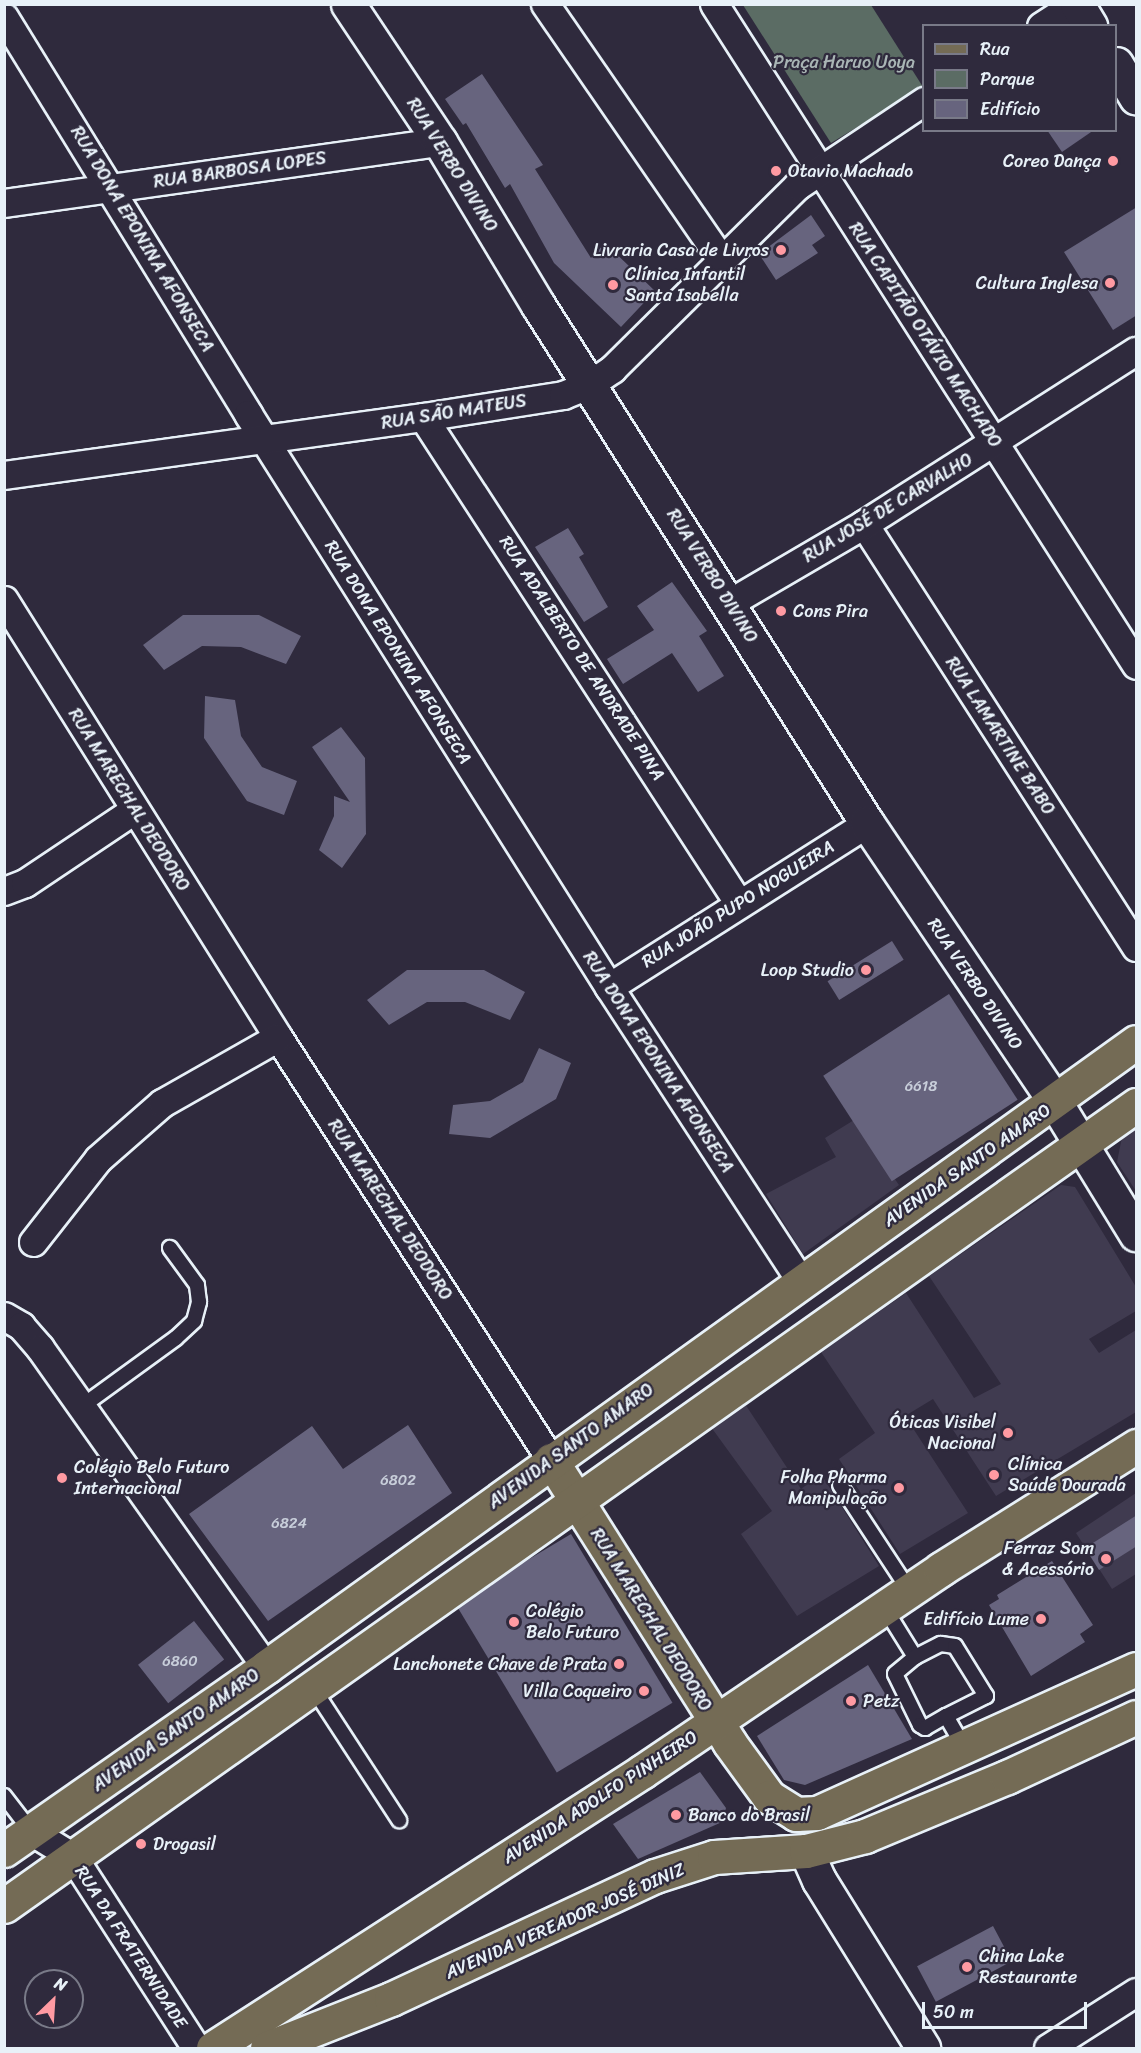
<!DOCTYPE html>
<html>
<head>
<meta charset="utf-8">
<style>
	body { margin:0 }
	#map { position:relative; width:1141px; height:2053px; overflow:hidden; background:#2f2a3d; font-family:Sriracha,sans-serif }
	div>[style] { position:absolute }
	[style*='--x'] { left:calc(var(--x)*1px); top:calc(var(--y)*1px); width:calc(var(--w)*1px); rotate:calc(var(--a)*1deg) }
	.built>* { inset:0; background:#403b50 }
	.green>* { inset:0; background:#5b6c64 }
	.building>* { inset:0; background:#67647e; transform-origin:0 0 }
	.roads { filter:drop-shadow(2px 0 #e8f1f8) drop-shadow(-2px 0 #e8f1f8) drop-shadow(0 2px #e8f1f8) drop-shadow(0 -2px #e8f1f8) }
	.service>* { height:14px; margin:-7px; padding:0 7px; transform-origin:7px; border-radius:7px; background:#2f2a3d }
	.minor>* { height:27px; margin:-13.5px; padding:0 13.5px; transform-origin:13.5px; border-radius:13.5px; background:#2f2a3d }
	.tertiary>* { height:33px; margin:-16.5px; padding:0 16.5px; transform-origin:16.5px; border-radius:16.5px; background:#2f2a3d }
	.primary>* { height:33px; margin:-16.5px; padding:0 16.5px; transform-origin:16.5px; border-radius:16.5px; background:#746b55 }
	.dots>* { width:16px; height:16px; translate:-50% -50%; box-sizing:border-box; border:3px solid #2f2a3d; border-radius:50% }
	span { translate:-50% -50%; white-space:nowrap; text-align:center; line-height:1.15; -webkit-text-stroke:4.5px #2f2a3d; paint-order:stroke }
	.number-label { font-size:15px; color:#c8ceda }
	.number-label span { -webkit-text-stroke-width:0 }
	.park-label { font-size:18px; color:#a9b5b5 }
	.poi-label { font-size:18px; color:#e8f1f8 }
	.right { translate:-100% -50%; text-align:right }
	.left { translate:0 -50%; text-align:left }
	.street-label { font-size:18px; color:#e8f1f8 }
	.frame { position:absolute; inset:0; border:6px solid #e8f1f8; pointer-events:none }
	.legend { position:absolute; left:922px; top:24px; width:195px; height:108px; box-sizing:border-box; background:#2f2a3d; border:2px solid #797a88; margin:0; padding:8px 10px; list-style:none; font-size:18px; color:#e8f1f8 }
	.legend li { display:flex; align-items:center; gap:12px; height:30px }
	.legend b { width:30px; border:2px solid #797a88 }
	.north { position:absolute; left:24px; top:1969px; width:60px; height:60px; box-sizing:border-box; background:#2f2a3d; border:2px solid #797a88; border-radius:50%; rotate:25deg; font-size:16px; font-weight:700; line-height:24px; text-align:center; color:#e8f1f8 }
	.north::after { content:''; display:block; margin:auto; width:21px; height:27px; background:#ff9aa2; clip-path:polygon(50% 0,100% 100%,50% 72%,0 100%) }
	.scale { position:absolute; left:922px; top:2002px; width:165px; height:27px; box-sizing:border-box; border:3px solid #e8f1f8; border-top:0; padding-left:8px; font-size:18px; line-height:21px; white-space:nowrap; color:#e8f1f8; -webkit-text-stroke:4px #2f2a3d; paint-order:stroke }
</style>
</head>
<body>
<div id="map">
	<div class="built">
		<div style="clip-path:polygon(854px 1120px,899px 1185px,803px 1254px,766px 1194px,836px 1157px,825px 1138px)"></div>
		<div style="clip-path:polygon(1136px 1127px,1136px 1191px,1117px 1162px,1122px 1137px)"></div>
		<div style="clip-path:polygon(1061px 1185px,1075px 1187px,1136px 1287px,1136px 1311px,1089px 1339px,1099px 1353px,1136px 1330px,1136px 1412px,996px 1496px,933px 1399px,905px 1416px,968px 1513px,900px 1554px,839px 1459px,875px 1433px,821px 1352px,906px 1293px,974px 1398px,1001px 1384px,929px 1276px)"></div>
		<div style="clip-path:polygon(745px 1404px,801px 1489px,821px 1474px,879px 1566px,797px 1616px,741px 1534px,772px 1511px,711px 1427px)"></div>
		<div style="clip-path:polygon(1136px 1493px,1136px 1574px,1112px 1589px,1076px 1533px)"></div>
	</div>
	<div class="green">
		<div style="clip-path:polygon(743px 5px,871px 5px,923px 87px,831px 143px)"></div>
	</div>
	<div class="building">
		<div style="clip-path:polygon(482px 74px,543px 165px,535px 169px,591px 258px,605px 243px,655px 291px,621px 327px,554px 263px,510px 184px,505px 188px,466px 123px,463px 125px,445px 99px)"></div>
		<div style="clip-path:polygon(1047px 130px,1094px 130px,1062px 152px)"></div>
		<div style="clip-path:polygon(1137px 207px,1137px 315px,1113px 330px,1064px 252px)"></div>
		<div style="clip-path:polygon(811px 215px,825px 236px,812px 245px,818px 253px,776px 280px,759px 254px)"></div>
		<div style="clip-path:polygon(568px 528px,584px 554px,579px 557px,608px 607px,584px 622px,535px 547px)"></div>
		<div style="clip-path:polygon(672px 582px,707px 631px,699px 636px,724px 676px,698px 692px,672px 653px,623px 684px,607px 659px,654px 630px,637px 606px)"></div>
		<div style="clip-path:polygon(183px 615px,259px 615px,301px 636px,286px 664px,241px 647px,202px 646px,164px 670px,143px 645px)"></div>
		<div style="clip-path:polygon(205px 696px,235px 700px,241px 736px,262px 767px,297px 781px,284px 815px,247px 801px,204px 738px)"></div>
		<div style="clip-path:polygon(341px 727px,365px 758px,366px 834px,342px 868px,319px 850px,334px 816px,334px 796px,350px 802px,312px 747px)"></div>
		<div style="left:892px;top:941px;width:22px;height:76px;rotate:58deg"></div>
		<div style="clip-path:polygon(407px 970px,484px 970px,525px 992px,510px 1020px,465px 1002px,427px 1002px,389px 1025px,367px 1000px)"></div>
		<div style="left:949px;top:994px;width:126px;height:150px;rotate:57deg"></div>
		<div style="clip-path:polygon(539px 1048px,571px 1063px,556px 1099px,490px 1138px,449px 1134px,453px 1105px,490px 1101px,523px 1082px)"></div>
		<div style="clip-path:polygon(408px 1425px,452px 1493px,268px 1621px,189px 1514px,312px 1426px,343px 1469px)"></div>
		<div style="clip-path:polygon(1137px 1515px,1137px 1546px,1099px 1570px,1085px 1548px)"></div>
		<div style="left:571px;top:1534px;width:197px;height:135px;rotate:59deg"></div>
		<div style="clip-path:polygon(1052px 1561px,1093px 1625px,1080px 1634px,1085px 1642px,1031px 1676px,989px 1605px,999px 1599px,997px 1595px)"></div>
		<div style="left:194px;top:1621px;width:49px;height:71px;rotate:52deg"></div>
		<div style="clip-path:polygon(868px 1665px,912px 1739px,805px 1785px,784px 1780px,757px 1736px)"></div>
		<div style="clip-path:polygon(700px 1772px,726px 1808px,722px 1822px,638px 1859px,613px 1824px)"></div>
		<div style="left:993px;top:1926px;width:40px;height:86px;rotate:62deg"></div>
	</div>
	<div class="roads">
		<div class="service">
			<div style="--x:81;--y:1407;--w:117;--a:-36"></div>
			<div style="--x:176;--y:1338;--w:25;--a:-43"></div>
			<div style="--x:194;--y:1321;--w:20;--a:-75"></div>
			<div style="--x:199;--y:1302;--w:17;--a:-97"></div>
			<div style="--x:197;--y:1285;--w:46;--a:-126.1"></div>
			<div style="--x:840;--y:1485;--w:126;--a:56.7"></div>
			<div style="--x:884;--y:1607;--w:59;--a:58.2"></div>
			<div style="--x:915;--y:1657;--w:26;--a:140"></div>
			<div style="--x:895;--y:1674;--w:57;--a:63.9"></div>
			<div style="--x:920;--y:1725;--w:6;--a:31"></div>
			<div style="--x:925;--y:1728;--w:24;--a:-30"></div>
			<div style="--x:946;--y:1716;--w:34;--a:60"></div>
			<div style="--x:915;--y:1657;--w:29;--a:-27"></div>
			<div style="--x:941;--y:1644;--w:14;--a:8"></div>
			<div style="--x:955;--y:1646;--w:59;--a:58.2"></div>
			<div style="--x:986;--y:1696;--w:45;--a:153.4"></div>
			<div style="--x:313;--y:1688;--w:158;--a:56.9"></div>
			<div style="--x:4;--y:1796;--w:44;--a:52.4"></div>
		</div>
		<div class="minor">
			<div style="--x:545;--y:4;--w:310;--a:55.4"></div>
			<div style="--x:714;--y:4;--w:784;--a:57.44"></div>
			<div style="--x:4;--y:17;--w:466;--a:58.4"></div>
			<div style="--x:248;--y:414;--w:677;--a:57.79"></div>
			<div style="--x:609;--y:987;--w:351;--a:56.9"></div>
			<div style="--x:1041;--y:26;--w:40;--a:-32.9"></div>
			<div style="--x:4;--y:203;--w:440;--a:-8"></div>
			<div style="--x:423;--y:417;--w:578;--a:57"></div>
			<div style="--x:4;--y:475;--w:423;--a:-7.9"></div>
			<div style="--x:423;--y:417;--w:142;--a:-8.9"></div>
			<div style="--x:563;--y:395;--w:29;--a:-22"></div>
			<div style="--x:590;--y:384;--w:27;--a:-34"></div>
			<div style="--x:612;--y:369;--w:260;--a:-44.7"></div>
			<div style="--x:797;--y:186;--w:153;--a:-33.8"></div>
			<div style="--x:864;--y:524;--w:503;--a:57.26"></div>
			<div style="--x:4;--y:600;--w:516;--a:57.91"></div>
			<div style="--x:278;--y:1037;--w:503;--a:57.16"></div>
			<div style="--x:729;--y:603;--w:156;--a:-30.3"></div>
			<div style="--x:864;--y:524;--w:322;--a:-32.5"></div>
			<div style="--x:4;--y:891;--w:22;--a:-21"></div>
			<div style="--x:25;--y:883;--w:131;--a:-33.8"></div>
			<div style="--x:609;--y:987;--w:306;--a:-32.4"></div>
			<div style="--x:33;--y:1242;--w:105;--a:-51.9"></div>
			<div style="--x:98;--y:1159;--w:85;--a:-41.2"></div>
			<div style="--x:162;--y:1103;--w:133;--a:-29.6"></div>
			<div style="--x:4;--y:1316;--w:20;--a:30"></div>
			<div style="--x:21;--y:1326;--w:29;--a:49"></div>
			<div style="--x:40;--y:1348;--w:391;--a:54.7"></div>
			<div style="--x:31;--y:1831;--w:49;--a:31.8"></div>
			<div style="--x:73;--y:1857;--w:227;--a:57.2"></div>
			<div style="--x:1048;--y:2048;--w:104;--a:-32.5"></div>
		</div>
		<div class="tertiary">
			<div style="--x:348;--y:4;--w:166;--a:56.3"></div>
			<div style="--x:440;--y:142;--w:190;--a:59"></div>
			<div style="--x:538;--y:305;--w:614;--a:57.58"></div>
			<div style="--x:867;--y:823;--w:336;--a:56"></div>
			<div style="--x:1055;--y:1102;--w:155;--a:58.5"></div>
			<div style="--x:1077;--y:4;--w:26;--a:59"></div>
			<div style="--x:1116;--y:64;--w:39;--a:59"></div>
			<div style="--x:806;--y:1851;--w:32;--a:66"></div>
			<div style="--x:819;--y:1880;--w:198;--a:58.2"></div>
		</div>
		<div class="primary">
			<div style="--x:551;--y:1460;--w:333;--a:57.7"></div>
			<div style="--x:729;--y:1742;--w:68;--a:54"></div>
			<div style="--x:769;--y:1797;--w:32;--a:32"></div>
			<div style="--x:796;--y:1814;--w:21;--a:-3"></div>
			<div style="--x:817;--y:1813;--w:350;--a:-24.3"></div>
			<div style="--x:4;--y:1850;--w:320;--a:-34.9"></div>
			<div style="--x:266;--y:1667;--w:1071;--a:-35.69"></div>
			<div style="--x:4;--y:1906;--w:1387;--a:-35.28"></div>
			<div style="--x:213;--y:2048;--w:511;--a:-32.79"></div>
			<div style="--x:643;--y:1771;--w:360;--a:-34.1"></div>
			<div style="--x:941;--y:1569;--w:231;--a:-32.2"></div>
			<div style="--x:267;--y:2048;--w:133;--a:-21.6"></div>
			<div style="--x:391;--y:1999;--w:291;--a:-25"></div>
			<div style="--x:655;--y:1876;--w:62;--a:-17.9"></div>
			<div style="--x:714;--y:1857;--w:92;--a:-3.7"></div>
			<div style="--x:806;--y:1851;--w:61;--a:-14.3"></div>
			<div style="--x:865;--y:1836;--w:154;--a:-22.6"></div>
			<div style="--x:1007;--y:1777;--w:142;--a:-24.9"></div>
		</div>
	</div>
	<div class="dots">
		<div style="left:1113px;top:161px;background:#ff9aa2"></div>
		<div style="left:776px;top:171px;background:#ff9aa2"></div>
		<div style="left:781px;top:250px;background:#ff9aa2"></div>
		<div style="left:1110px;top:283px;background:#ff9aa2"></div>
		<div style="left:613px;top:285px;background:#ff9aa2"></div>
		<div style="left:781px;top:611px;background:#ff9aa2"></div>
		<div style="left:866px;top:970px;background:#ff9aa2"></div>
		<div style="left:1008px;top:1433px;background:#ff9aa2"></div>
		<div style="left:994px;top:1475px;background:#ff9aa2"></div>
		<div style="left:62px;top:1478px;background:#ff9aa2"></div>
		<div style="left:899px;top:1488px;background:#ff9aa2"></div>
		<div style="left:1106px;top:1559px;background:#ff9aa2"></div>
		<div style="left:1041px;top:1619px;background:#ff9aa2"></div>
		<div style="left:514px;top:1622px;background:#ff9aa2"></div>
		<div style="left:619px;top:1664px;background:#ff9aa2"></div>
		<div style="left:644px;top:1691px;background:#ff9aa2"></div>
		<div style="left:851px;top:1701px;background:#ff9aa2"></div>
		<div style="left:676px;top:1815px;background:#ff9aa2"></div>
		<div style="left:141px;top:1844px;background:#ff9aa2"></div>
		<div style="left:967px;top:1967px;background:#ff9aa2"></div>
	</div>
	<div class="number-label">
		<span style="left:921px;top:1087px">6618</span>
		<span style="left:398px;top:1481px">6802</span>
		<span style="left:289px;top:1524px">6824</span>
		<span style="left:180px;top:1662px">6860</span>
	</div>
	<div class="park-label">
		<span style="left:844px;top:62px">Praça Haruo Uoya</span>
	</div>
	<div class="poi-label">
		<span class="right" style="left:1101px;top:161px">Coreo Dança</span>
		<span class="left" style="left:788px;top:171px">Otavio Machado</span>
		<span class="right" style="left:769px;top:250px">Livraria Casa de Livros</span>
		<span class="left" style="left:625px;top:285px">Clínica Infantil<br>Santa Isabella</span>
		<span class="right" style="left:1098px;top:283px">Cultura Inglesa</span>
		<span class="left" style="left:793px;top:611px">Cons Pira</span>
		<span class="right" style="left:854px;top:970px">Loop Studio</span>
		<span class="right" style="left:996px;top:1433px">Óticas Visibel<br>Nacional</span>
		<span class="left" style="left:1008px;top:1475px">Clínica<br>Saúde Dourada</span>
		<span class="left" style="left:74px;top:1478px">Colégio Belo Futuro<br>Internacional</span>
		<span class="right" style="left:887px;top:1488px">Folha Pharma<br>Manipulação</span>
		<span class="right" style="left:1094px;top:1559px">Ferraz Som<br>&amp; Acessório</span>
		<span class="left" style="left:526px;top:1622px">Colégio<br>Belo Futuro</span>
		<span class="right" style="left:1029px;top:1619px">Edifício Lume</span>
		<span class="right" style="left:607px;top:1664px">Lanchonete Chave de Prata</span>
		<span class="right" style="left:632px;top:1691px">Villa Coqueiro</span>
		<span class="left" style="left:863px;top:1701px">Petz</span>
		<span class="left" style="left:688px;top:1815px">Banco do Brasil</span>
		<span class="left" style="left:153px;top:1844px">Drogasil</span>
		<span class="left" style="left:979px;top:1967px">China Lake<br>Restaurante</span>
	</div>
	<div class="street-label">
		<span style="left:452px;top:165px;rotate:58deg">RUA VERBO DIVINO</span>
		<span style="left:240px;top:170px;rotate:-8deg">RUA BARBOSA LOPES</span>
		<span style="left:142px;top:239px;rotate:59deg">RUA DONA EPONINA AFONSECA</span>
		<span style="left:925px;top:335px;rotate:57deg">RUA CAPITÃO OTÁVIO MACHADO</span>
		<span style="left:454px;top:412px;rotate:-9deg">RUA SÃO MATEUS</span>
		<span style="left:888px;top:508px;rotate:-31deg">RUA JOSÉ DE CARVALHO</span>
		<span style="left:712px;top:576px;rotate:58deg">RUA VERBO DIVINO</span>
		<span style="left:398px;top:652px;rotate:58deg">RUA DONA EPONINA AFONSECA</span>
		<span style="left:582px;top:658px;rotate:57deg">RUA ADALBERTO DE ANDRADE PINA</span>
		<span style="left:1000px;top:736px;rotate:57deg">RUA LAMARTINE BABO</span>
		<span style="left:129px;top:800px;rotate:58deg">RUA MARECHAL DEODORO</span>
		<span style="left:738px;top:904px;rotate:-32deg">RUA JOÃO PUPO NOGUEIRA</span>
		<span style="left:975px;top:984px;rotate:56deg">RUA VERBO DIVINO</span>
		<span style="left:658px;top:1062px;rotate:57deg">RUA DONA EPONINA AFONSECA</span>
		<span style="left:967px;top:1165px;rotate:-35deg">AVENIDA SANTO AMARO</span>
		<span style="left:390px;top:1210px;rotate:57deg">RUA MARECHAL DEODORO</span>
		<span style="left:571px;top:1446px;rotate:-36deg">AVENIDA SANTO AMARO</span>
		<span style="left:651px;top:1620px;rotate:58deg">RUA MARECHAL DEODORO</span>
		<span style="left:176px;top:1730px;rotate:-35deg">AVENIDA SANTO AMARO</span>
		<span style="left:600px;top:1797px;rotate:-33deg">AVENIDA ADOLFO PINHEIRO</span>
		<span style="left:565px;top:1921px;rotate:-24deg">AVENIDA VEREADOR JOSÉ DINIZ</span>
		<span style="left:131px;top:1947px;rotate:57deg">RUA DA FRATERNIDADE</span>
	</div>
	<div class="frame"></div>
	<ul class="legend">
	<li><b style="height:8px;background:#746b55"></b>Rua</li>
	<li><b style="height:16px;background:#5b6c64"></b>Parque</li>
	<li><b style="height:16px;background:#67647e"></b>Edifício</li>
	</ul>
	<div class="north">N</div>
	<div class="scale">50 m</div>
</div>
</body>
</html>
